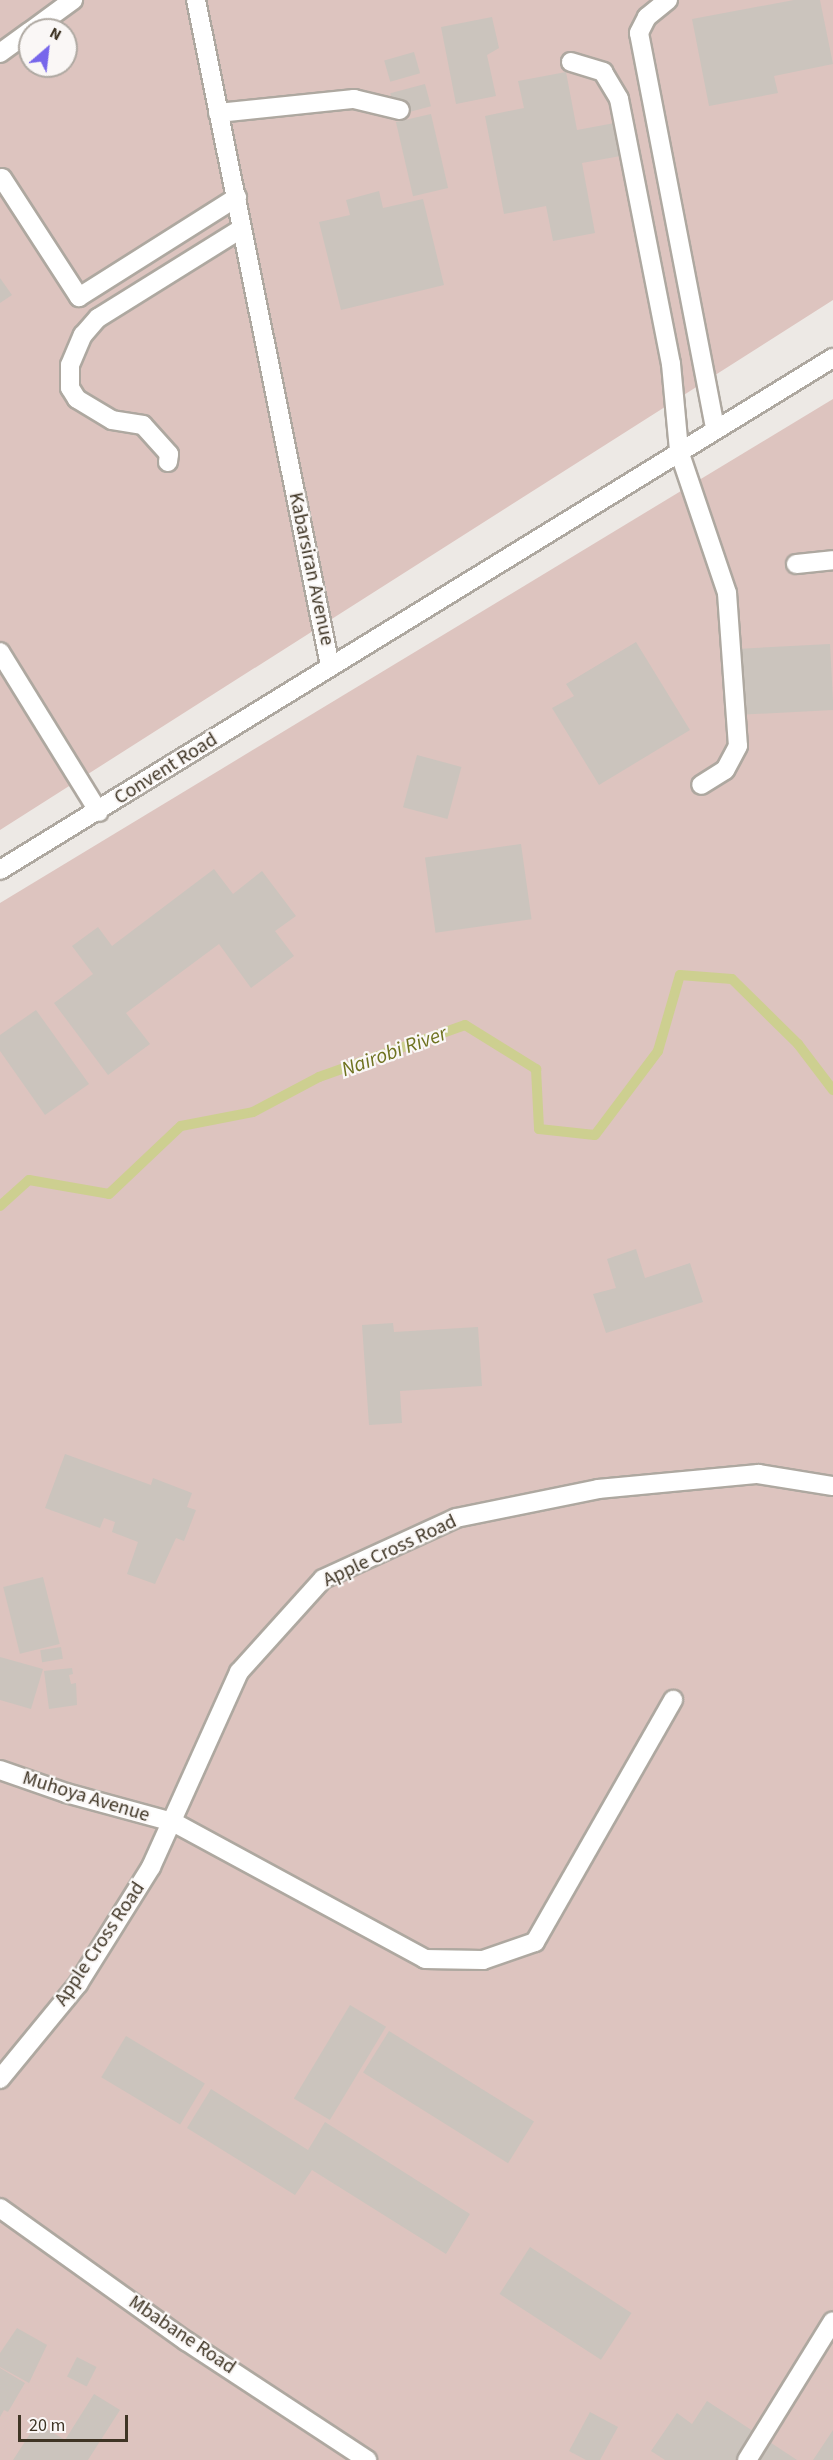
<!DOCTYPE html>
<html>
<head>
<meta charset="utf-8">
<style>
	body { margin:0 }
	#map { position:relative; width:833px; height:2460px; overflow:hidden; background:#ede9e5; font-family:"Source Sans 3",sans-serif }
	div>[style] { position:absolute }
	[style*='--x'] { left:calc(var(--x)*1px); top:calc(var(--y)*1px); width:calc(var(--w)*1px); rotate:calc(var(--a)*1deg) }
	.green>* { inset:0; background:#ddc4bf }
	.stream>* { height:10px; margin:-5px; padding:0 5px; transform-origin:5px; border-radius:5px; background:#cdcf90 }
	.building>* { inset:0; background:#cbc4bd; transform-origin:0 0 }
	.roads { filter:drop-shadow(2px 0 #aea8a0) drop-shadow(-2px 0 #aea8a0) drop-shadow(0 2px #aea8a0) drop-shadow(0 -2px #aea8a0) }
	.lane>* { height:18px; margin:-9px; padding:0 9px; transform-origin:9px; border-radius:9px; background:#fff }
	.street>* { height:18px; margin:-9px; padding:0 9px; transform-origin:9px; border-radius:9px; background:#fff }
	span { translate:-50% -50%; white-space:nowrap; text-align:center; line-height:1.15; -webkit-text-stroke:4.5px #faf7f6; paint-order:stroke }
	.street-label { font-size:20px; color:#3f3525 }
	.water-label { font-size:21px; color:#6f7320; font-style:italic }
	.north { position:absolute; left:18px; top:18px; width:60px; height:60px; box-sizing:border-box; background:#faf7f6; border:2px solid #afa9a2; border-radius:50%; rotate:28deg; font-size:16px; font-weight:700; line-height:24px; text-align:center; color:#3f3525 }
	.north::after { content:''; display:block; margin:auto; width:21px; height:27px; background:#7766eb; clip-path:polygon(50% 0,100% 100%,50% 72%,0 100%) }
	.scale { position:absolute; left:18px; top:2415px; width:110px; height:27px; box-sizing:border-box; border:3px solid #3f3525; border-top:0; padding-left:8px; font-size:18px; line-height:21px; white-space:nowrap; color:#3f3525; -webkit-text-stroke:4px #faf7f6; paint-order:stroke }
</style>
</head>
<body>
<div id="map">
	<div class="green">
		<div style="clip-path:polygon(evenodd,0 0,833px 0,833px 300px,0 830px,0 0,30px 30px,66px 30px,66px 66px,30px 66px,30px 30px)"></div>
		<div style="clip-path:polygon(833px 399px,833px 2460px,0 2460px,0 903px)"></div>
	</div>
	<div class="stream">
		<div style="--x:0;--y:1206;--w:39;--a:-42"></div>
		<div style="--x:29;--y:1180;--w:81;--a:9.9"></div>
		<div style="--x:109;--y:1194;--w:99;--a:-43.4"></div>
		<div style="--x:181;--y:1126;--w:73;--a:-11"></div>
		<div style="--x:253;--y:1112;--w:75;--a:-27.9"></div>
		<div style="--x:319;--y:1077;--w:155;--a:-19.6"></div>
		<div style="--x:465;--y:1025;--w:84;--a:31.8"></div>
		<div style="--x:536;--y:1069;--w:60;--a:87.1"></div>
		<div style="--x:539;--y:1129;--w:56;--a:6.1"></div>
		<div style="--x:595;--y:1135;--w:105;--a:-53.1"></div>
		<div style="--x:658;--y:1051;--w:79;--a:-73.9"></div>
		<div style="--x:680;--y:975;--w:52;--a:4.4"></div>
		<div style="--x:732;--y:979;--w:93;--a:44.6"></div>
		<div style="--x:798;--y:1044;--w:58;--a:52.7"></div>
	</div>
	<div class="building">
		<div style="clip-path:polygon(794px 0,820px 0,833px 64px,774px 76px,778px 93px,709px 106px,692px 19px)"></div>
		<div style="clip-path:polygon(492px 17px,499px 48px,487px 55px,496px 96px,456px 104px,441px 27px)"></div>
		<div style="left:414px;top:52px;width:22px;height:31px;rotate:74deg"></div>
		<div style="clip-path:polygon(566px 72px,577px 130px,620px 122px,626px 155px,582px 163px,595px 233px,553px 241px,546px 206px,504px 214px,485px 116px,524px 108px,518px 81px)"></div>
		<div style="left:425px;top:84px;width:23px;height:36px;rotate:75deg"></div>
		<div style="left:431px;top:114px;width:76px;height:36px;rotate:77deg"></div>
		<div style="clip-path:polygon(379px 191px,383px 208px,423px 199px,444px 285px,341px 310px,319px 222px,350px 215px,346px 200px)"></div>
		<div style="clip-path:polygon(0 278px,12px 295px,0 303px)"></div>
		<div style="clip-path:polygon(636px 642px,690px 730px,599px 785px,552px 708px,574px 696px,566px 684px)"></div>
		<div style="left:830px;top:644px;width:66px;height:89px;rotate:87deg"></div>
		<div style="left:417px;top:755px;width:46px;height:54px;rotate:15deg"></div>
		<div style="left:521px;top:844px;width:76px;height:97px;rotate:82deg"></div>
		<div style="clip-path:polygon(214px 869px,233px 894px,262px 871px,296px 916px,275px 931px,294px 956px,251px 988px,219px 944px,126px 1013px,150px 1044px,108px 1075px,54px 1003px,93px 974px,72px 946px,98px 927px,112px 946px)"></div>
		<div style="clip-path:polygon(36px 1010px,89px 1084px,45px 1115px,0 1051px,0 1035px)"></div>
		<div style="clip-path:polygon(636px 1249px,645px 1278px,690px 1263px,703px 1302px,606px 1333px,593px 1294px,616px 1288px,607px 1259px)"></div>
		<div style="clip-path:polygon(393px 1323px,394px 1332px,478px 1327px,482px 1386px,400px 1391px,402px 1423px,369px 1425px,362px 1325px)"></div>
		<div style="clip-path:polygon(65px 1454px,151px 1485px,153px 1478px,192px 1493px,187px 1507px,196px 1510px,184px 1541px,176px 1538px,155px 1584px,127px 1574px,138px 1542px,112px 1532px,115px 1522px,104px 1518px,100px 1528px,45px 1508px)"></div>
		<div style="left:43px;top:1577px;width:69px;height:41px;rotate:76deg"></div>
		<div style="left:61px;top:1647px;width:12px;height:21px;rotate:81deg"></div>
		<div style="clip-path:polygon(0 1657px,43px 1669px,31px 1709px,0 1700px)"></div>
		<div style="clip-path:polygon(72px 1668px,73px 1674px,69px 1675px,71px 1684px,76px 1683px,77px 1705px,49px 1709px,44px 1671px)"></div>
		<div style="left:350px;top:2005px;width:42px;height:109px;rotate:31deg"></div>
		<div style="left:389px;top:2031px;width:171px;height:49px;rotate:32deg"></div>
		<div style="left:126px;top:2036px;width:92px;height:48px;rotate:31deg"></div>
		<div style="clip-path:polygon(211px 2089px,308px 2150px,325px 2122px,470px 2214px,446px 2254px,312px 2170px,295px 2195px,187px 2128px)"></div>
		<div style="left:530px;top:2247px;width:121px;height:56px;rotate:33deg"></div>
		<div style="clip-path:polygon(17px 2328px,47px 2345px,29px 2383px,0 2367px,0 2353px)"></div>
		<div style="left:77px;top:2357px;width:22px;height:22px;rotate:27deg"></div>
		<div style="clip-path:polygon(0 2368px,25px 2383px,8px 2412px,4px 2410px,0 2417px)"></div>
		<div style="clip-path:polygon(94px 2394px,120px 2410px,88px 2460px,13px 2460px,37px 2423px,65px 2440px)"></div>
		<div style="clip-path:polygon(707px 2401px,797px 2460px,665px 2460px,651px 2451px,677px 2413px,692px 2424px)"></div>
		<div style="clip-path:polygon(590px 2412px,618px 2427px,600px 2460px,586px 2460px,569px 2451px)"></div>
		<div style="clip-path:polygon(833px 2430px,833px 2460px,813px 2460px)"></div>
	</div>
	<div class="roads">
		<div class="lane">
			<div style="--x:668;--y:0;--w:27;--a:141"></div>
			<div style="--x:647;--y:17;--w:18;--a:117"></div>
			<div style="--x:639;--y:33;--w:403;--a:79.1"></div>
			<div style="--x:32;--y:30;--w:51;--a:-36.2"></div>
			<div style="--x:0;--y:53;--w:37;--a:-36"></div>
			<div style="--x:571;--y:62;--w:34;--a:17"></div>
			<div style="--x:603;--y:72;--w:31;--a:59"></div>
			<div style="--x:619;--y:99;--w:270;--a:78.9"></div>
			<div style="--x:671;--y:364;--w:87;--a:84.7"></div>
			<div style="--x:679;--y:451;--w:150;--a:71.3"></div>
			<div style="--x:727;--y:593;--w:153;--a:85.9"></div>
			<div style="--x:738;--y:746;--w:27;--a:118"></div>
			<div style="--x:725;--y:770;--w:28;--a:148"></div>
			<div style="--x:218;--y:113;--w:137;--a:-5.9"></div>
			<div style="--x:354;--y:99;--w:47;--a:13.4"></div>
			<div style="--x:2;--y:178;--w:142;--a:57.1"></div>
			<div style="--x:79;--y:297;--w:187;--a:-32.3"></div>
			<div style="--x:168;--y:462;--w:8;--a:-83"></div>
			<div style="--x:169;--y:454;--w:39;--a:-132"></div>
			<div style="--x:143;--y:425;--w:31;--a:-171"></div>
			<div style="--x:112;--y:420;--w:41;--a:-149"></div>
			<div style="--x:77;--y:399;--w:13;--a:-122"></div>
			<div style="--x:70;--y:388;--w:23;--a:-90"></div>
			<div style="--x:70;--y:365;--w:33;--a:-67"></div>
			<div style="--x:83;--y:335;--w:23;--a:-49"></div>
			<div style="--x:98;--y:318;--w:168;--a:-31.9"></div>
			<div style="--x:796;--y:564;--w:37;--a:-6"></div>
			<div style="--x:0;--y:652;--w:188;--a:58.3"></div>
			<div style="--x:173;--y:1822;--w:287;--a:28.5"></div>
			<div style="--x:425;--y:1959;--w:58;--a:1"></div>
			<div style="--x:483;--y:1960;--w:55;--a:-19.1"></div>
			<div style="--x:535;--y:1942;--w:279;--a:-60.3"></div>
		</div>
		<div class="street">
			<div style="--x:196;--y:0;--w:679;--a:78.62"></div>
			<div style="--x:0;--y:870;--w:978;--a:-31.58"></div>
			<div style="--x:0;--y:1770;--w:70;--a:19.2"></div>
			<div style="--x:66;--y:1793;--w:111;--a:15.2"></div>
			<div style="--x:0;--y:2079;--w:123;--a:-50.6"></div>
			<div style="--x:78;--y:1984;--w:138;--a:-58"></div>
			<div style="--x:151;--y:1867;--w:214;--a:-65.7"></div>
			<div style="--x:239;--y:1672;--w:125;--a:-47.9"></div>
			<div style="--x:323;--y:1579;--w:146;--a:-24.6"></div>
			<div style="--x:456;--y:1518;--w:145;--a:-11.5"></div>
			<div style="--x:598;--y:1489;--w:161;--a:-5.4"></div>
			<div style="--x:758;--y:1474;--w:76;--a:9.1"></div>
			<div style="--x:0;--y:2208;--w:229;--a:35.6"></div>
			<div style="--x:186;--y:2341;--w:217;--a:33.3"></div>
			<div style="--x:747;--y:2460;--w:163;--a:-58.3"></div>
		</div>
	</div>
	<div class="street-label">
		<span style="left:311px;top:569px;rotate:78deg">Kabarsiran Avenue</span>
		<span style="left:166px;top:769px;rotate:-32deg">Convent Road</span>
		<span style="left:390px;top:1551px;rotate:-25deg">Apple Cross Road</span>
		<span style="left:86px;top:1797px;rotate:17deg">Muhoya Avenue</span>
		<span style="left:100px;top:1944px;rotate:-56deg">Apple Cross Road</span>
		<span style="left:182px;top:2335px;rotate:34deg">Mbabane Road</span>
	</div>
	<div class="water-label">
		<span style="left:394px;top:1051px;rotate:-20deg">Nairobi River</span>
	</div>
	<div class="north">N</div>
	<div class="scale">20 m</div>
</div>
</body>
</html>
